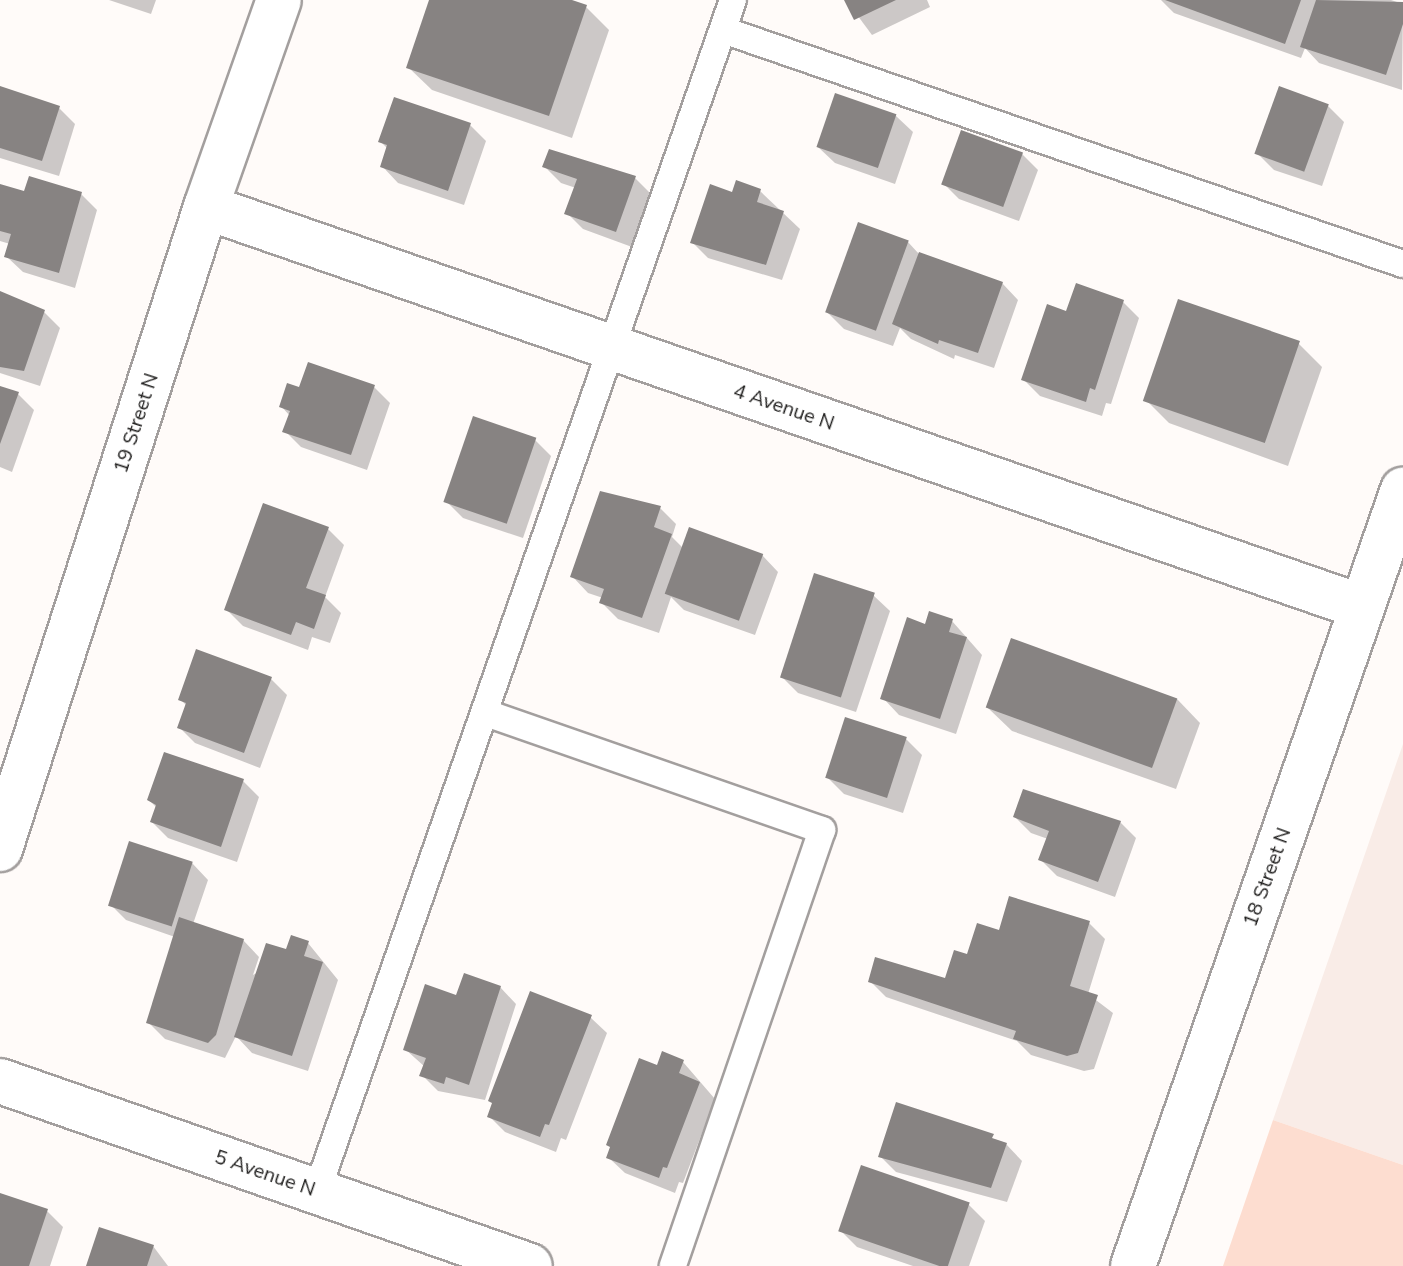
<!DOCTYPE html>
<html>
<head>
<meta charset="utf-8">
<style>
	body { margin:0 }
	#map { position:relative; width:1403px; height:1266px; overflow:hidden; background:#fffbf9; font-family:"Nunito Sans",sans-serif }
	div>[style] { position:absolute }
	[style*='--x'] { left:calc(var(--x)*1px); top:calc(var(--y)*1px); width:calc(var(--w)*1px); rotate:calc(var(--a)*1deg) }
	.built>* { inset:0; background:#f9ece7 }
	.green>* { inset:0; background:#fdddd0 }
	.shadow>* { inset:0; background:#0003 }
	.building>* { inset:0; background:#878382; transform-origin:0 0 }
	.roads { filter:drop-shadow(2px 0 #a39f9e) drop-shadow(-2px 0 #a39f9e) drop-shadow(0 2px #a39f9e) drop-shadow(0 -2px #a39f9e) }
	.lane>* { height:26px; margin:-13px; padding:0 13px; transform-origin:13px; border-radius:13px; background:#fff }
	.street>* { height:44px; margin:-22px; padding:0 22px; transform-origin:22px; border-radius:22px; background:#fff }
	.secondary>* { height:44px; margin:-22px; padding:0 22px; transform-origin:22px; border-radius:22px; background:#fff }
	span { translate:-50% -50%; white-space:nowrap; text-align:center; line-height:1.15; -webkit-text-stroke:8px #fff; paint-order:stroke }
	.street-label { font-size:20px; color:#201f1e }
</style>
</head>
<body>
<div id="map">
	<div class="built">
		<div style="clip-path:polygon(1403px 744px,1403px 1165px,1273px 1120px)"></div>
	</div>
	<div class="green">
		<div style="clip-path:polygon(1273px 1120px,1403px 1165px,1403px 1266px,1223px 1266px)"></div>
	</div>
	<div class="shadow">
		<div style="clip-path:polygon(109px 0,156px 0,151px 14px)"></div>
		<div style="clip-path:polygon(431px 0,566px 0,586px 7px,609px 30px,572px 138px,432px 90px,408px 67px)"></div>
		<div style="clip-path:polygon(846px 0,927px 0,930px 7px,872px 35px)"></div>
		<div style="clip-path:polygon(1161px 0,1391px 0,1403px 4px,1402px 90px,1319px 63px,1305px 48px,1301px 58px,1174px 13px)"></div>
		<div style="clip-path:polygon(0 88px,59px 108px,75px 124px,59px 176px,0 158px)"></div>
		<div style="clip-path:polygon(1328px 106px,1344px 122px,1322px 186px,1274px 170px,1258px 154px)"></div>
		<div style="clip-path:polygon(896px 116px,913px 132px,895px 184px,835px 163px,818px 147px)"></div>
		<div style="clip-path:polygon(470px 125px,486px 141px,464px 205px,398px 183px,382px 166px,388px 149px,381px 142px)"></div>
		<div style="clip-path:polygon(1022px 154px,1038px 170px,1019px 221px,959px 199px,943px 183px)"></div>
		<div style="clip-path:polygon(545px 167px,635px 178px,651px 194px,632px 247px,583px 229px,567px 213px,576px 188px,561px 183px)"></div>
		<div style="clip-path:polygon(0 187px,26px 193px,81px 194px,97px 210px,75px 288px,23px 272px,6px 256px,10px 244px,0 241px)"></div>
		<div style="clip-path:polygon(760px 191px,800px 229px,782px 280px,708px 258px,692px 242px,733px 195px)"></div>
		<div style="clip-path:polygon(908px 242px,919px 254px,1002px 283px,1018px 300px,994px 368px,955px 355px,954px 359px,911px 339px,900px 328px,893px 346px,844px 329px,828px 313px)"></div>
		<div style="clip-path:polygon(0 295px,44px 312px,60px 328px,40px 386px,0 373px)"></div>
		<div style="clip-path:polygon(1123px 302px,1139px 318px,1111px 404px,1106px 403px,1102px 416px,1040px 396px,1024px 380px,1067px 313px)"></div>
		<div style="clip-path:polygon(1299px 344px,1322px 367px,1288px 466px,1169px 423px,1146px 400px)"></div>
		<div style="clip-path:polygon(374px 387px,390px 403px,367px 470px,301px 447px,285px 431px,290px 416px,281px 406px,300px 390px)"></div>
		<div style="clip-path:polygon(0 388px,18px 394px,34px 410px,12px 472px,0 467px)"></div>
		<div style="clip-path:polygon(535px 440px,551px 456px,523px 538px,463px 518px,447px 502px)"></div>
		<div style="clip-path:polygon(660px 508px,676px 524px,672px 537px,684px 549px,762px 555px,778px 572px,755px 635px,684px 610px,671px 597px,659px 633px,618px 619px,602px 603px,603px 598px,588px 593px,572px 576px)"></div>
		<div style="clip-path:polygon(328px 529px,344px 545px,325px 597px,341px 613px,330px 643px,312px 637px,308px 650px,243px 626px,226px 609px)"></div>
		<div style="clip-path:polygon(873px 595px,890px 611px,856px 712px,798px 693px,782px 677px)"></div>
		<div style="clip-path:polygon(952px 621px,982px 655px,956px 734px,899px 715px,883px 698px,926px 626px)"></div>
		<div style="clip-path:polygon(271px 679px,287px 695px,260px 768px,195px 743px,179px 727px,187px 706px,180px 699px)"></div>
		<div style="clip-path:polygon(1177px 699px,1200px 723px,1176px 789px,1012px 731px,988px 708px)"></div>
		<div style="clip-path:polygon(906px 739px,922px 755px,903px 813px,844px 794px,828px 778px)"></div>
		<div style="clip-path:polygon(243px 781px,259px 797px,237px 862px,168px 838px,152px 822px,157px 808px,149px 800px)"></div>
		<div style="clip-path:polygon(1015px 817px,1120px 822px,1136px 838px,1115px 897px,1057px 876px,1041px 860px,1048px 839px,1031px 833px)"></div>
		<div style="clip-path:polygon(192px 863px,208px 880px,193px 924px,243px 940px,259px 957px,253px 975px,308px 943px,338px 980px,308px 1071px,252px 1053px,236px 1036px,225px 1058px,165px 1039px,148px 1022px,175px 937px,126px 920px,110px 904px)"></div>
		<div style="clip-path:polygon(1089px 923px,1105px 939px,1088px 994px,1113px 1013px,1094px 1069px,1084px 1071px,1031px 1055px,1017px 1041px,886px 997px,870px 981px,947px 981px,1001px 932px)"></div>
		<div style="clip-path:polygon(500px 987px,516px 1004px,485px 1100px,438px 1091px,422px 1075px,425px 1067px,405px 1049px,457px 997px)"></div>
		<div style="clip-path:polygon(590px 1017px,607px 1033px,566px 1140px,561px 1138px,556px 1152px,505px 1132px,489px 1116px)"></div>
		<div style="clip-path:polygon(683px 1062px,715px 1099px,683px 1183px,679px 1182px,675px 1193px,625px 1173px,608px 1157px,658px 1068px)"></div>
		<div style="clip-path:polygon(1006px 1144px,1022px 1161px,1007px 1202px,896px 1172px,880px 1156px)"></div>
		<div style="clip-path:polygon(0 1195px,47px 1211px,63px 1227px,50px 1266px,0 1266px)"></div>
		<div style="clip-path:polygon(969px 1205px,985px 1221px,969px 1266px,913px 1266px,857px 1247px,841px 1231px)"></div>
		<div style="clip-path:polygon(153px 1246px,168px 1266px,88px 1266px)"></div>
	</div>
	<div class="building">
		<div style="clip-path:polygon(429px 0,572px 0,587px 5px,549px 116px,406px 68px)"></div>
		<div style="clip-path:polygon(844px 0,896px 0,854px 20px)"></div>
		<div style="clip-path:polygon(1165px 0,1301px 0,1285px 44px)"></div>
		<div style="clip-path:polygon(1316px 0,1403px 2px,1403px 24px,1386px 75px,1300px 47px)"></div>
		<div style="clip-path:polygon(0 86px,60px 106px,42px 161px,0 148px)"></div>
		<div style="left:1279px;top:86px;width:53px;height:72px;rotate:20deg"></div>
		<div style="left:835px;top:93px;width:65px;height:57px;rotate:19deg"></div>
		<div style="clip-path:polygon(394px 97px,471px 123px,448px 191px,380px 167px,387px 145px,378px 142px)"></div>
		<div style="left:961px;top:130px;width:66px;height:58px;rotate:20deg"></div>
		<div style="clip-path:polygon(549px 149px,636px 176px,616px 232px,564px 214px,577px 179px,542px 167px)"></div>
		<div style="clip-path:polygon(29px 176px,82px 192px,59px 273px,4px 257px,11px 234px,0 231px,0 184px,24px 191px)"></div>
		<div style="clip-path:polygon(736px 180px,761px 189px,757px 202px,784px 211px,766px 265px,690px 243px,710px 184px,732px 192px)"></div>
		<div style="left:858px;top:222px;width:54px;height:96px;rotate:20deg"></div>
		<div style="clip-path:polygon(919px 252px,1003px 282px,978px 353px,939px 340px,938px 344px,892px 324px)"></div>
		<div style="clip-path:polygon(1076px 283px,1124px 300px,1095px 390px,1090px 388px,1086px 402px,1021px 380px,1047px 304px,1066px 311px)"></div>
		<div style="clip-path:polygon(0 291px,45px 310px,24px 371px,0 367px)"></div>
		<div style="left:1178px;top:299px;width:129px;height:108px;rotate:19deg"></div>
		<div style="clip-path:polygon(308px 362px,375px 385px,351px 455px,282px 432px,290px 411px,279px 407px,287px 383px,299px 387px)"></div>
		<div style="clip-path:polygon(0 386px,19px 392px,0 444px)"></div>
		<div style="left:473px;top:416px;width:67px;height:91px;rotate:19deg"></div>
		<div style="clip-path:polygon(600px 491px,661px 506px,654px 527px,672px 534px,642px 618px,599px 603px,604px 589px,570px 577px)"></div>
		<div style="clip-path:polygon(263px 503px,329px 527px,306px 588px,326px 595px,314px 629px,296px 622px,291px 635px,224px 610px)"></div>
		<div style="left:689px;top:527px;width:79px;height:71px;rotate:20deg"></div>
		<div style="left:814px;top:573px;width:64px;height:110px;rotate:18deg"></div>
		<div style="clip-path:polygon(929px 611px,953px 619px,949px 632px,967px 637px,940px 719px,880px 699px,907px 617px,925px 624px)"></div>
		<div style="left:1011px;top:638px;width:177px;height:74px;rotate:20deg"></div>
		<div style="clip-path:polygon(196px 649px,272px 677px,244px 753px,177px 728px,186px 703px,178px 700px)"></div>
		<div style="left:845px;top:717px;width:65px;height:64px;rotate:18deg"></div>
		<div style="clip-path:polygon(164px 752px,244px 779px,221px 847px,150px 822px,156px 805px,147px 800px)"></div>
		<div style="clip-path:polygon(1023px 789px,1121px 821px,1098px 882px,1038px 860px,1049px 831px,1013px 817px)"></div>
		<div style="left:129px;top:841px;width:67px;height:68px;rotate:18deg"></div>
		<div style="clip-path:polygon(1009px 896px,1090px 921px,1070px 986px,1098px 995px,1078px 1053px,1067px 1056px,1013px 1039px,1016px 1031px,868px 982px,875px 957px,945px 978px,954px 950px,967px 954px,977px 923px,999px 930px)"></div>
		<div style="clip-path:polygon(179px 917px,244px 939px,216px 1035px,208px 1043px,146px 1023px)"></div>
		<div style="clip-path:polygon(291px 935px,309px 941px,304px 956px,323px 962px,292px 1056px,234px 1037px,266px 943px,286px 949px)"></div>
		<div style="clip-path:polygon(464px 973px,501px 986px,469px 1085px,446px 1077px,444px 1084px,419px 1076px,426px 1058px,403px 1050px,425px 984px,456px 995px)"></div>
		<div style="clip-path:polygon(530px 991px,592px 1015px,549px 1125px,545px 1124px,540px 1137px,487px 1117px,492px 1103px,488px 1101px)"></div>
		<div style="clip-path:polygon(662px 1051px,684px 1060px,679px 1073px,700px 1082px,667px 1168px,663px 1167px,659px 1178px,606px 1158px,610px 1147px,606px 1145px,639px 1058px,657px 1065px)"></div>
		<div style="clip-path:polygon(896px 1102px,994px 1134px,992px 1138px,1007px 1143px,991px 1188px,878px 1157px)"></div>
		<div style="left:861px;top:1165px;width:115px;height:70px;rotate:19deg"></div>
		<div style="clip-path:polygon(0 1193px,48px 1209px,29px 1266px,0 1266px)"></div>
		<div style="clip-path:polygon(99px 1227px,154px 1245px,147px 1266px,86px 1266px)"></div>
	</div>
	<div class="roads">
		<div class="lane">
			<div style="--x:723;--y:30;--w:719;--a:18.99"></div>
			<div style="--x:486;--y:713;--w:356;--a:19.2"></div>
			<div style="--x:822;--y:830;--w:461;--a:108.9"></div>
			<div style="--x:317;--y:1191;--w:1262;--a:-70.75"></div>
		</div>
		<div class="street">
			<div style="--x:206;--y:207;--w:1223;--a:19.09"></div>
			<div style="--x:0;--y:849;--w:674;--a:-72.21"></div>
			<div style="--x:206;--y:207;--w:219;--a:-70.6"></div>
			<div style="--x:1133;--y:1266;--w:822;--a:-70.82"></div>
		</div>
		<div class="secondary">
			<div style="--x:0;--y:1081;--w:561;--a:19.24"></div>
		</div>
	</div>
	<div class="street-label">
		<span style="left:784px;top:407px;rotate:19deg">4 Avenue N</span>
		<span style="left:136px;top:423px;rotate:-72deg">19 Street N</span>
		<span style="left:1267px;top:877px;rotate:-70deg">18 Street N</span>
		<span style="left:265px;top:1173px;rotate:19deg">5 Avenue N</span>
	</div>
</div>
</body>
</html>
